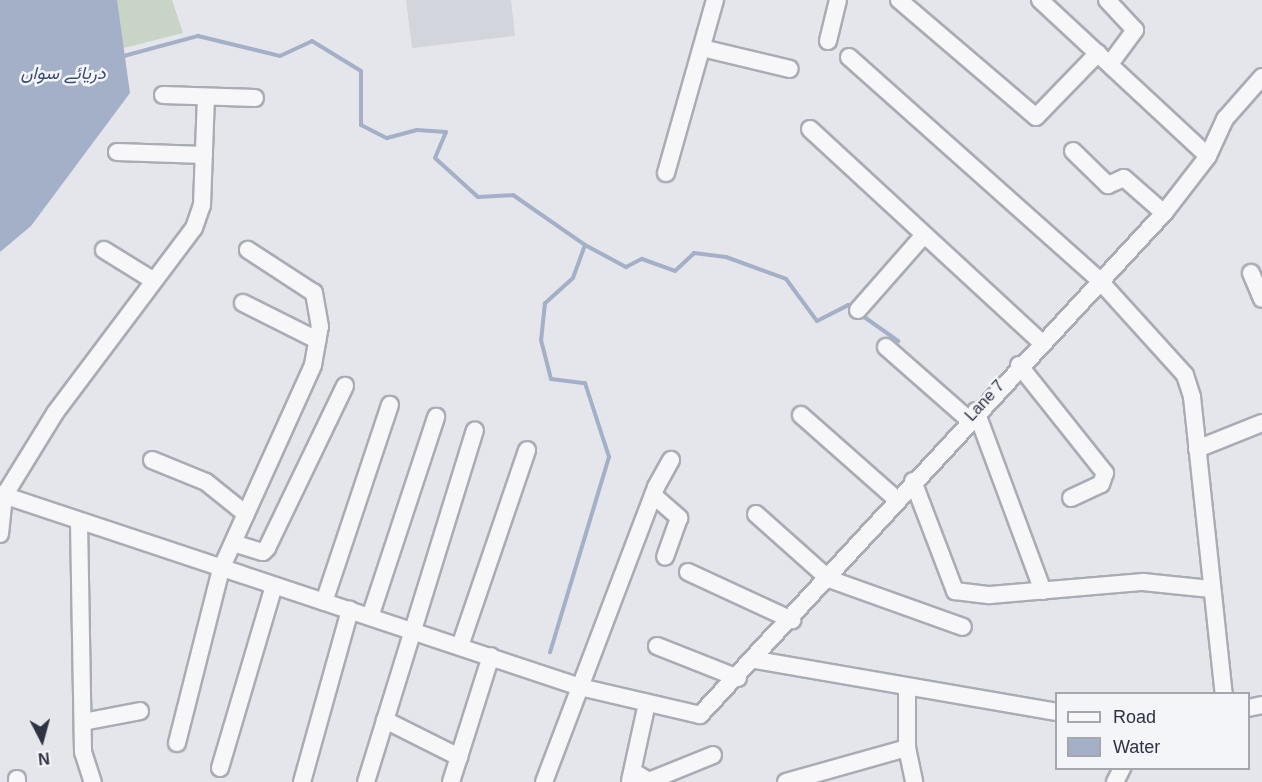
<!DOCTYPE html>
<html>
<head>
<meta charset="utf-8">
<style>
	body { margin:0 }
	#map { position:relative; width:1262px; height:782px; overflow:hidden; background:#e4e6eb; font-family:Helvetica,Vazirmatn,sans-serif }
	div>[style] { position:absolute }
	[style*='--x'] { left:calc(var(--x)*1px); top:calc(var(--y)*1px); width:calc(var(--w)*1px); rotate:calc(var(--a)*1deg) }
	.built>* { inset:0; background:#d3d5dc }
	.green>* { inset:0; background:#c8d4c6 }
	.water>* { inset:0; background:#a3b0c7 }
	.stream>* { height:4px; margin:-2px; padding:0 2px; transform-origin:2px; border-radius:2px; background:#a3b0c7 }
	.roads { filter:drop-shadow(2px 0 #aaacb5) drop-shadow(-2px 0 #aaacb5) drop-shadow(0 2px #aaacb5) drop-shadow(0 -2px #aaacb5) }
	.minor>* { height:16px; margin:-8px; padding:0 8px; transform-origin:8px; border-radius:8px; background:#f7f7f9 }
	span { translate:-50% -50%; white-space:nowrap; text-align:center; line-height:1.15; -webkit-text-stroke:5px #f4f5f8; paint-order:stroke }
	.street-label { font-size:16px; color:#2e3242 }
	.water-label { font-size:18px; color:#3b4d72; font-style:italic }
	.legend { position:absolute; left:1055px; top:692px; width:195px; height:78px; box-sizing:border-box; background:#f4f5f8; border:2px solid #a5a7af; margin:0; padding:8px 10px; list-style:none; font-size:18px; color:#2e3242 }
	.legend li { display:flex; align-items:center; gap:12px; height:30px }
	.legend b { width:30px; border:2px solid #a5a7af }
	.north { position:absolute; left:12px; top:710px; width:60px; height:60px; -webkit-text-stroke:4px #f4f5f8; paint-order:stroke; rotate:174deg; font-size:16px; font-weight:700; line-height:24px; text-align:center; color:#2e3242 }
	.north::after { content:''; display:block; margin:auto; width:21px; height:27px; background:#2e3242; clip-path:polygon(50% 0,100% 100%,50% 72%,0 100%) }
</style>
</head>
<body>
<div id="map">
	<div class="built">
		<div style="clip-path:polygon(406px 0,511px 0,515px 36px,412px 48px)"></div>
	</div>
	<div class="green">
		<div style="clip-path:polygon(106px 0,172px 0,183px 33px,116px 50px)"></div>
	</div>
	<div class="water">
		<div style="clip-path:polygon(0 0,117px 0,130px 93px,31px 226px,0 252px)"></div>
	</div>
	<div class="stream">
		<div style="--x:120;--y:57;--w:81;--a:-15.1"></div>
		<div style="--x:198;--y:36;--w:84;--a:13.7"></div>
		<div style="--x:280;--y:56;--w:35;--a:-25"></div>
		<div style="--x:312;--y:41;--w:57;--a:31.5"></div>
		<div style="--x:361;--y:71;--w:54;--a:90"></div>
		<div style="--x:361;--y:125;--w:29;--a:27"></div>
		<div style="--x:387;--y:138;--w:31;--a:-15"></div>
		<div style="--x:417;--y:130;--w:29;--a:4"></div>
		<div style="--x:446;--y:132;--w:28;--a:113"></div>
		<div style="--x:435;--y:158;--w:58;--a:42.2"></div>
		<div style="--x:478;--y:197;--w:35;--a:-3"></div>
		<div style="--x:513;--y:195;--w:88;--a:34.8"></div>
		<div style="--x:585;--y:245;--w:35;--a:110"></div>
		<div style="--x:573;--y:278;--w:38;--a:138"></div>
		<div style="--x:545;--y:303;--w:37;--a:96"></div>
		<div style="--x:541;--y:340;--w:40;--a:75.6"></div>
		<div style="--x:551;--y:379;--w:34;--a:7"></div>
		<div style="--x:585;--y:383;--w:78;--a:72"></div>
		<div style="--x:609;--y:457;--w:204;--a:106.8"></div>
		<div style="--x:585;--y:245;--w:47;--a:28.2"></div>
		<div style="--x:626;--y:267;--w:18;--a:-27"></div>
		<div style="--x:642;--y:259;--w:35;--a:20"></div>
		<div style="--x:675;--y:271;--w:26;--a:-43"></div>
		<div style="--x:694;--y:253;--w:32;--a:7"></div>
		<div style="--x:726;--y:257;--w:64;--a:20.1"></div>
		<div style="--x:786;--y:279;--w:52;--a:53.6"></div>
		<div style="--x:817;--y:321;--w:35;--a:-27"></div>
		<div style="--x:848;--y:305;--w:7;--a:34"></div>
		<div style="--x:860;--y:314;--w:47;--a:35.4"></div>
	</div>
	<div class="roads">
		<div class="minor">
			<div style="--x:899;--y:0;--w:180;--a:40.5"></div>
			<div style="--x:1036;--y:117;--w:89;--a:-45.9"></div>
			<div style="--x:1040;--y:0;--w:229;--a:42.9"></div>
			<div style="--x:1107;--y:0;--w:41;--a:47"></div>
			<div style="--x:1135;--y:30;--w:42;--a:126.3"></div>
			<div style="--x:828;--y:41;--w:42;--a:-76.3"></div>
			<div style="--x:702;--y:48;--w:90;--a:13.4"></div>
			<div style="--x:849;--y:57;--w:335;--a:41.7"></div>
			<div style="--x:1099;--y:280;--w:128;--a:47.8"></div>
			<div style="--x:1185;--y:375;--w:23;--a:72"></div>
			<div style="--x:1192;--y:397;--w:299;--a:83.9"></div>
			<div style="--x:163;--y:95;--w:92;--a:1.9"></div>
			<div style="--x:810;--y:129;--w:314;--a:42.7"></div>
			<div style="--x:1073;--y:151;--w:49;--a:44.2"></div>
			<div style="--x:1108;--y:185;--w:17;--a:-24"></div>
			<div style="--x:1124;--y:178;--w:53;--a:41.2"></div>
			<div style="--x:117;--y:152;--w:87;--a:2"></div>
			<div style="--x:666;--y:173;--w:180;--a:-74.2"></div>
			<div style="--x:104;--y:250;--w:55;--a:31.7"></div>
			<div style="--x:1251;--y:273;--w:28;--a:67"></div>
			<div style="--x:243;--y:303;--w:83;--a:26.6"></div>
			<div style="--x:858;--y:310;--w:98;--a:-48.7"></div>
			<div style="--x:886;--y:347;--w:109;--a:41.3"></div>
			<div style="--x:1019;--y:365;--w:138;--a:51.5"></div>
			<div style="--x:1105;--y:473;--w:12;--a:110"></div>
			<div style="--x:1101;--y:484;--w:33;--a:155"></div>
			<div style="--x:976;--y:411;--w:192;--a:69.6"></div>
			<div style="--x:801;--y:415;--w:128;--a:41.5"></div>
			<div style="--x:1197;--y:449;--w:70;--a:-21.8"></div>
			<div style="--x:152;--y:460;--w:58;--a:22.2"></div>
			<div style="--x:206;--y:482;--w:51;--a:38.7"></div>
			<div style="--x:913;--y:481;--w:118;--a:69.1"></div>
			<div style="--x:955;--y:591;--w:35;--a:7"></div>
			<div style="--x:990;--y:595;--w:154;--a:-4.9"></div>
			<div style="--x:1143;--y:582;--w:68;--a:5.9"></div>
			<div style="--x:0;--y:494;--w:611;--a:18.41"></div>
			<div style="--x:580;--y:687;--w:123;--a:13.1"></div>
			<div style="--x:700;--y:715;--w:684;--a:-47.25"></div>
			<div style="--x:1164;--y:213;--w:72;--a:-52.3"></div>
			<div style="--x:1208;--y:156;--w:41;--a:-65.3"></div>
			<div style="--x:1225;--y:119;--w:56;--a:-48.6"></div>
			<div style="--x:653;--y:495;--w:35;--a:41"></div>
			<div style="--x:679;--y:518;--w:41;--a:109.7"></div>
			<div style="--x:756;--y:514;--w:98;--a:41.7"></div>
			<div style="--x:829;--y:579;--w:142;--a:19.7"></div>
			<div style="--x:79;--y:522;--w:230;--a:89"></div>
			<div style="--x:83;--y:752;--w:32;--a:72"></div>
			<div style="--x:0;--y:534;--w:38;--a:-84"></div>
			<div style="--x:4;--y:496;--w:97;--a:-58.4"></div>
			<div style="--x:55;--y:413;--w:231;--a:-53.1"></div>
			<div style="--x:194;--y:228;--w:24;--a:-71"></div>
			<div style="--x:202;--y:205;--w:108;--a:-87.9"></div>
			<div style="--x:233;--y:543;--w:31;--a:17"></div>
			<div style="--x:263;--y:552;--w:6;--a:-45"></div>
			<div style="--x:267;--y:548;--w:180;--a:-64.3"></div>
			<div style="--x:688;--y:572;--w:115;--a:24.8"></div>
			<div style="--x:324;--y:602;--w:208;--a:-71.5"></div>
			<div style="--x:370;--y:617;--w:211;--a:-71.7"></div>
			<div style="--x:460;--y:646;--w:207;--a:-71.1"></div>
			<div style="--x:657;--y:646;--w:87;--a:21.6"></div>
			<div style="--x:756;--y:660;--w:304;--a:9.8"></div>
			<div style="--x:907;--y:688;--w:60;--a:90"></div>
			<div style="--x:907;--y:748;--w:35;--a:78"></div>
			<div style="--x:1248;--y:708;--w:14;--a:-12"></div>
			<div style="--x:385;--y:720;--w:83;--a:26.6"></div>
			<div style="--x:83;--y:722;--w:58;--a:-10.9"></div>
			<div style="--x:177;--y:743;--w:179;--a:-75.8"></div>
			<div style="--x:221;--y:569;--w:224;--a:-65.7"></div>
			<div style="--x:313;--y:365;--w:39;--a:-80"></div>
			<div style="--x:320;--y:327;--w:35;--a:-100"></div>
			<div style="--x:314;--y:293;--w:79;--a:-146.9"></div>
			<div style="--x:220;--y:768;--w:190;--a:-73.5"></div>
			<div style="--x:634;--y:772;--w:17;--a:31"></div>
			<div style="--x:649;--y:781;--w:69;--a:-22.1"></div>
			<div style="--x:17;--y:779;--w:3;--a:90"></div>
			<div style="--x:630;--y:781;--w:80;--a:-77.7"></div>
			<div style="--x:302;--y:782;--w:179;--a:-74.4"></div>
			<div style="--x:366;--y:782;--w:368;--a:-72.8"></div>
			<div style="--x:451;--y:782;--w:132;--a:-72.4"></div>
			<div style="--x:544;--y:782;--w:316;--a:-69.2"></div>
			<div style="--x:656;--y:487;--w:31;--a:-61"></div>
			<div style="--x:786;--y:782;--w:126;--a:-15.7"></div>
			<div style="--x:1115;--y:782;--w:16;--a:-63"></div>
		</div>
	</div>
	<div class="street-label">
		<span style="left:985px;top:401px;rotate:-47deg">Lane 7</span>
	</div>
	<div class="water-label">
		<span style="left:63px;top:73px">دریائے سواں</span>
	</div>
	<ul class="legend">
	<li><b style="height:8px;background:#f7f7f9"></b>Road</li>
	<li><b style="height:16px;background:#a3b0c7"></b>Water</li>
	</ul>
	<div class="north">N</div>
</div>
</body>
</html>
